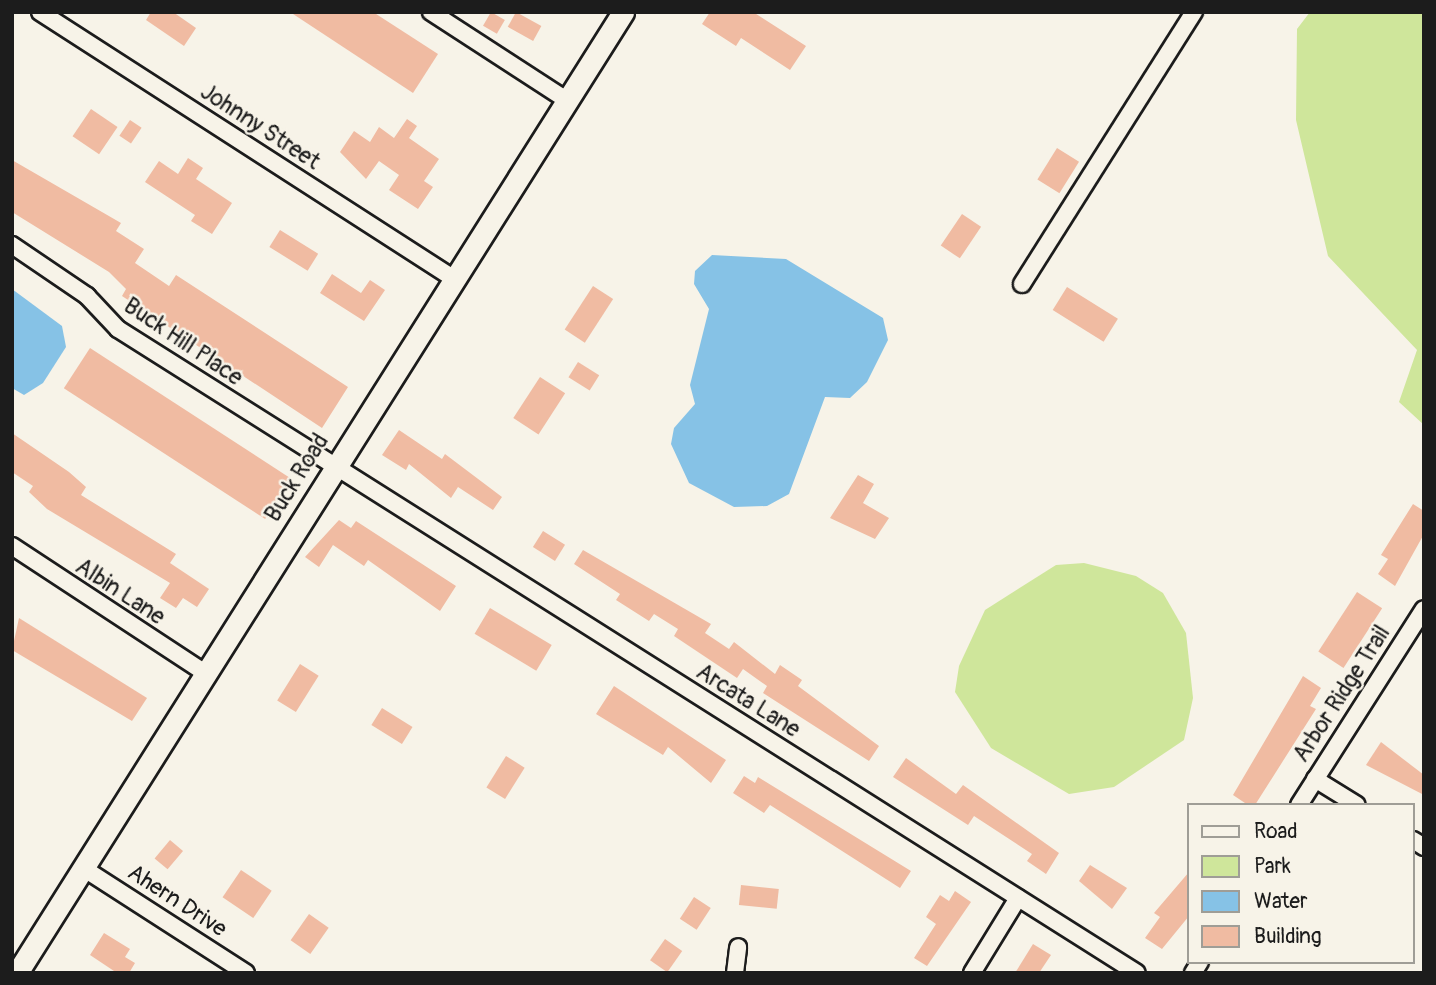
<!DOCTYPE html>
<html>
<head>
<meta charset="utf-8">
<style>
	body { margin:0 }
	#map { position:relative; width:1436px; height:985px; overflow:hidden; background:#f7f3e8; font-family:Pangolin,sans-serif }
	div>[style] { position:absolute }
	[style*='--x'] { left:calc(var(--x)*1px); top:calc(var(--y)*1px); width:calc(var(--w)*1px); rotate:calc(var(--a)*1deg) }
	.green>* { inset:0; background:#cfe69b }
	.water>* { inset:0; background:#86c2e6 }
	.building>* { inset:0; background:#f0bba2; transform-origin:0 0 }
	.roads { filter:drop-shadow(2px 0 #1c1c1c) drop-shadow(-2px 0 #1c1c1c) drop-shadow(0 2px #1c1c1c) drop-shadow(0 -2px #1c1c1c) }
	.street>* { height:16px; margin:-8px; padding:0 8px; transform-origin:8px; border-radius:8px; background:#f7f3e8 }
	.secondary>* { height:21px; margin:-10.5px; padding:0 10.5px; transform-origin:10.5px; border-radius:10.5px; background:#f7f3e8 }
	span { translate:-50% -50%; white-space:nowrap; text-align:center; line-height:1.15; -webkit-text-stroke:5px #f7f3e8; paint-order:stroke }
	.street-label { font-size:23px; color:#1c1c1c }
	.frame { position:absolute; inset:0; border:14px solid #1c1c1c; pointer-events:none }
	.legend { position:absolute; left:1187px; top:803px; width:228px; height:161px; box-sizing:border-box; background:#f7f3e8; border:2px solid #9f9d96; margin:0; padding:9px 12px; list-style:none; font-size:21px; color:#1c1c1c }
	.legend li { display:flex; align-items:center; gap:14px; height:35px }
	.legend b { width:35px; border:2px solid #9f9d96 }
</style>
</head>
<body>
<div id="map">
	<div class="green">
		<div style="clip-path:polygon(1310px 12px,1424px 12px,1424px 425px,1399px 402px,1417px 350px,1328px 256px,1296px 120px,1297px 29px)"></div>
		<div style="clip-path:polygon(1084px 563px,1136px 576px,1163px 593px,1186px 633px,1193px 698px,1184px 740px,1114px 787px,1069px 794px,991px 748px,955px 692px,959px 666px,985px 610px,1056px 565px)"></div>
	</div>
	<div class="water">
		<div style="clip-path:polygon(712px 255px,786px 259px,883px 318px,888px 340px,867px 382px,850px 398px,825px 397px,789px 494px,767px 506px,734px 507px,689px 483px,671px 444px,674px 428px,695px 404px,690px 385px,709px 309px,694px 284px,695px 271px)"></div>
		<div style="clip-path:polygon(12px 289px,62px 326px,66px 347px,43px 383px,24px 395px,12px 388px)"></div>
	</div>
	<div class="building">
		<div style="clip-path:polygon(151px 12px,173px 12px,196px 28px,184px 46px,146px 20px)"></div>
		<div style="clip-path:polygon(290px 12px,373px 12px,438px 54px,413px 93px)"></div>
		<div style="left:491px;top:12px;width:16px;height:16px;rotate:30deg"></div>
		<div style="left:516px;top:12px;width:29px;height:17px;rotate:29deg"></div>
		<div style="clip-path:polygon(710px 12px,753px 12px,806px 46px,790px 70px,741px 38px,736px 46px,702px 24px)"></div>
		<div style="left:91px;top:109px;width:32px;height:33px;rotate:34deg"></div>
		<div style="clip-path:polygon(407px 119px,417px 126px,409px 138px,439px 159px,424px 181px,433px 187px,418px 209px,389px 190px,399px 175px,379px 161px,366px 179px,340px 152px,354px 131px,370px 142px,379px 127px,394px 138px)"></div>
		<div style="left:130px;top:120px;width:14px;height:19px;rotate:34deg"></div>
		<div style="left:1057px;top:148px;width:26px;height:37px;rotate:32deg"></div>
		<div style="clip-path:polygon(188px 158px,203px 168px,196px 179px,232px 203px,212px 234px,191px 221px,195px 215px,145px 182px,159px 161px,178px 174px)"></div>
		<div style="clip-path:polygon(12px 160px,121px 223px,116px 231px,144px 249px,135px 263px,169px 286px,176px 275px,348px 387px,322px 428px,122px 296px,126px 289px,109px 272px,12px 212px)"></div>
		<div style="left:962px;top:214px;width:23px;height:38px;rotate:34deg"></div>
		<div style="left:280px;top:230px;width:45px;height:20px;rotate:32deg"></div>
		<div style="clip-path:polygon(332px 274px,361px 293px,370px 280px,385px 290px,364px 321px,320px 293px)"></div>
		<div style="left:593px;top:286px;width:24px;height:52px;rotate:33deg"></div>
		<div style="left:1067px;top:287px;width:60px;height:27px;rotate:32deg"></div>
		<div style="left:90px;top:348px;width:240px;height:48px;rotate:33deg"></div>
		<div style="left:578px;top:362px;width:25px;height:18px;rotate:32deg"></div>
		<div style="left:540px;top:377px;width:30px;height:49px;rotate:33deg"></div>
		<div style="clip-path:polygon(399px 430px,442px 459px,445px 454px,502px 497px,493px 510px,458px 487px,451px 498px,409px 464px,406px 470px,382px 455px)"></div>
		<div style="clip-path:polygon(12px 433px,69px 472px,86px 487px,81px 495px,176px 554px,170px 563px,209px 589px,197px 607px,183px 598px,176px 608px,160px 598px,170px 583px,47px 509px,29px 492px,33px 486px,12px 472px)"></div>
		<div style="clip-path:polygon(858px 475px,874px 484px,863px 503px,889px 518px,875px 539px,830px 518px)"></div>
		<div style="clip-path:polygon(1413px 504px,1424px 511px,1424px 534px,1395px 586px,1378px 574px,1388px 559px,1381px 555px)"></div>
		<div style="clip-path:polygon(339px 520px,351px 528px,356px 521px,456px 586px,440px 611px,368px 560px,364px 566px,333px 545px,319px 567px,305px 557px)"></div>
		<div style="left:543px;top:531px;width:26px;height:19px;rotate:32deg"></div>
		<div style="clip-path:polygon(583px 550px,711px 624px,705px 633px,729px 649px,734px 642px,775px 674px,780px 665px,802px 680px,798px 686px,879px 746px,869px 761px,763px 693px,767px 686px,743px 669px,737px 678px,674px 636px,678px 629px,654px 614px,649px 621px,616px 600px,620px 594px,574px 564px)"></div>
		<div style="left:1357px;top:592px;width:30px;height:71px;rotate:33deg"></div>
		<div style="left:490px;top:608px;width:72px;height:30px;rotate:31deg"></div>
		<div style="clip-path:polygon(19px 618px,147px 698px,132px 721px,12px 650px)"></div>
		<div style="left:300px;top:664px;width:22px;height:43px;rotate:32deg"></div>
		<div style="clip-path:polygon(1303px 676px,1321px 688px,1310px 706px,1316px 709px,1255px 805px,1248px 805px,1233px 795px)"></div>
		<div style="clip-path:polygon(614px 686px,726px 760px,711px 783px,668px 747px,663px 755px,596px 714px)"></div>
		<div style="left:382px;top:708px;width:36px;height:20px;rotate:32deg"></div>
		<div style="clip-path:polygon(1381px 742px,1424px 775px,1424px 795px,1366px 765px)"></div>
		<div style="left:506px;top:756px;width:22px;height:37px;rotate:32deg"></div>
		<div style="clip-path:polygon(906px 758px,956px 794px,963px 785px,1059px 853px,1046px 874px,1027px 861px,1032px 854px,974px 816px,968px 825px,893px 777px)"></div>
		<div style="clip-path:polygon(744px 776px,755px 783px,758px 777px,911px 871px,900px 888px,770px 805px,764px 813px,733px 793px)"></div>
		<div style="left:170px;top:840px;width:17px;height:24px;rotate:40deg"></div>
		<div style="clip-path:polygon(1090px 865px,1127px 888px,1112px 909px,1079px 881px)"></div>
		<div style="left:241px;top:870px;width:37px;height:33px;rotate:34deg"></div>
		<div style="clip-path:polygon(1189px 872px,1189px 916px,1162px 949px,1145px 938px,1160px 917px,1154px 913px)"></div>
		<div style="left:741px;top:885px;width:38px;height:20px;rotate:6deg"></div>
		<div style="clip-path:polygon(955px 891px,971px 902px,927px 966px,914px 958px,936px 924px,926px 917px,940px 895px,949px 901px)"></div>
		<div style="left:694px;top:897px;width:20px;height:26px;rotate:33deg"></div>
		<div style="left:309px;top:914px;width:24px;height:32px;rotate:35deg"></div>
		<div style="clip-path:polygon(104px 933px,130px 949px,125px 957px,135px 963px,129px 973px,117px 973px,90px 955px)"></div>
		<div style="left:665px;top:939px;width:21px;height:26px;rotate:35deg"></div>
		<div style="clip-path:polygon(1033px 944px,1051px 955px,1039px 973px,1015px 973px)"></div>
	</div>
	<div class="roads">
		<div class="street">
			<div style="--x:40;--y:12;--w:493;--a:32.8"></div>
			<div style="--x:431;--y:12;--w:163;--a:33"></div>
			<div style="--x:12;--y:245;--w:91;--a:34.2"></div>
			<div style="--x:87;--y:296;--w:45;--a:46.8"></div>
			<div style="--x:118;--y:329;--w:1205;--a:32.29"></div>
			<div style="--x:1022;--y:284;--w:322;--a:-57.7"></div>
			<div style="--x:12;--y:546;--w:231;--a:33.3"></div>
			<div style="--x:1315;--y:779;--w:49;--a:31.8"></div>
			<div style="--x:1299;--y:805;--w:232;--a:-57.5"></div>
			<div style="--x:1413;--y:840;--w:13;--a:32"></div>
			<div style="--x:83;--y:868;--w:194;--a:32.8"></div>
			<div style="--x:735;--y:973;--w:26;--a:-83"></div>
			<div style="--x:972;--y:973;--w:88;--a:-58.5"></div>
			<div style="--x:1193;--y:973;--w:13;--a:-58"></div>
		</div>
		<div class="secondary">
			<div style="--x:17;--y:973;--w:1136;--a:-57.76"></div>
		</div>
	</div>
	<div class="street-label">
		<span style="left:260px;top:127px;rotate:33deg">Johnny Street</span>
		<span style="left:183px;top:342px;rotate:34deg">Buck Hill Place</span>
		<span style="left:297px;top:478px;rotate:-58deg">Buck Road</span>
		<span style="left:120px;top:592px;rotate:33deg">Albin Lane</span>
		<span style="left:1342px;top:694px;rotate:-57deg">Arbor Ridge Trail</span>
		<span style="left:748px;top:701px;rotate:32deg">Arcata Lane</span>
		<span style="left:177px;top:901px;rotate:33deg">Ahern Drive</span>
	</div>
	<div class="frame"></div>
	<ul class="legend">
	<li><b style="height:9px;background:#f7f3e8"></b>Road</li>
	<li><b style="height:19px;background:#cfe69b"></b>Park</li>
	<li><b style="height:19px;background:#86c2e6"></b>Water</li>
	<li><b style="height:19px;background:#f0bba2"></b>Building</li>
	</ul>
</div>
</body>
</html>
